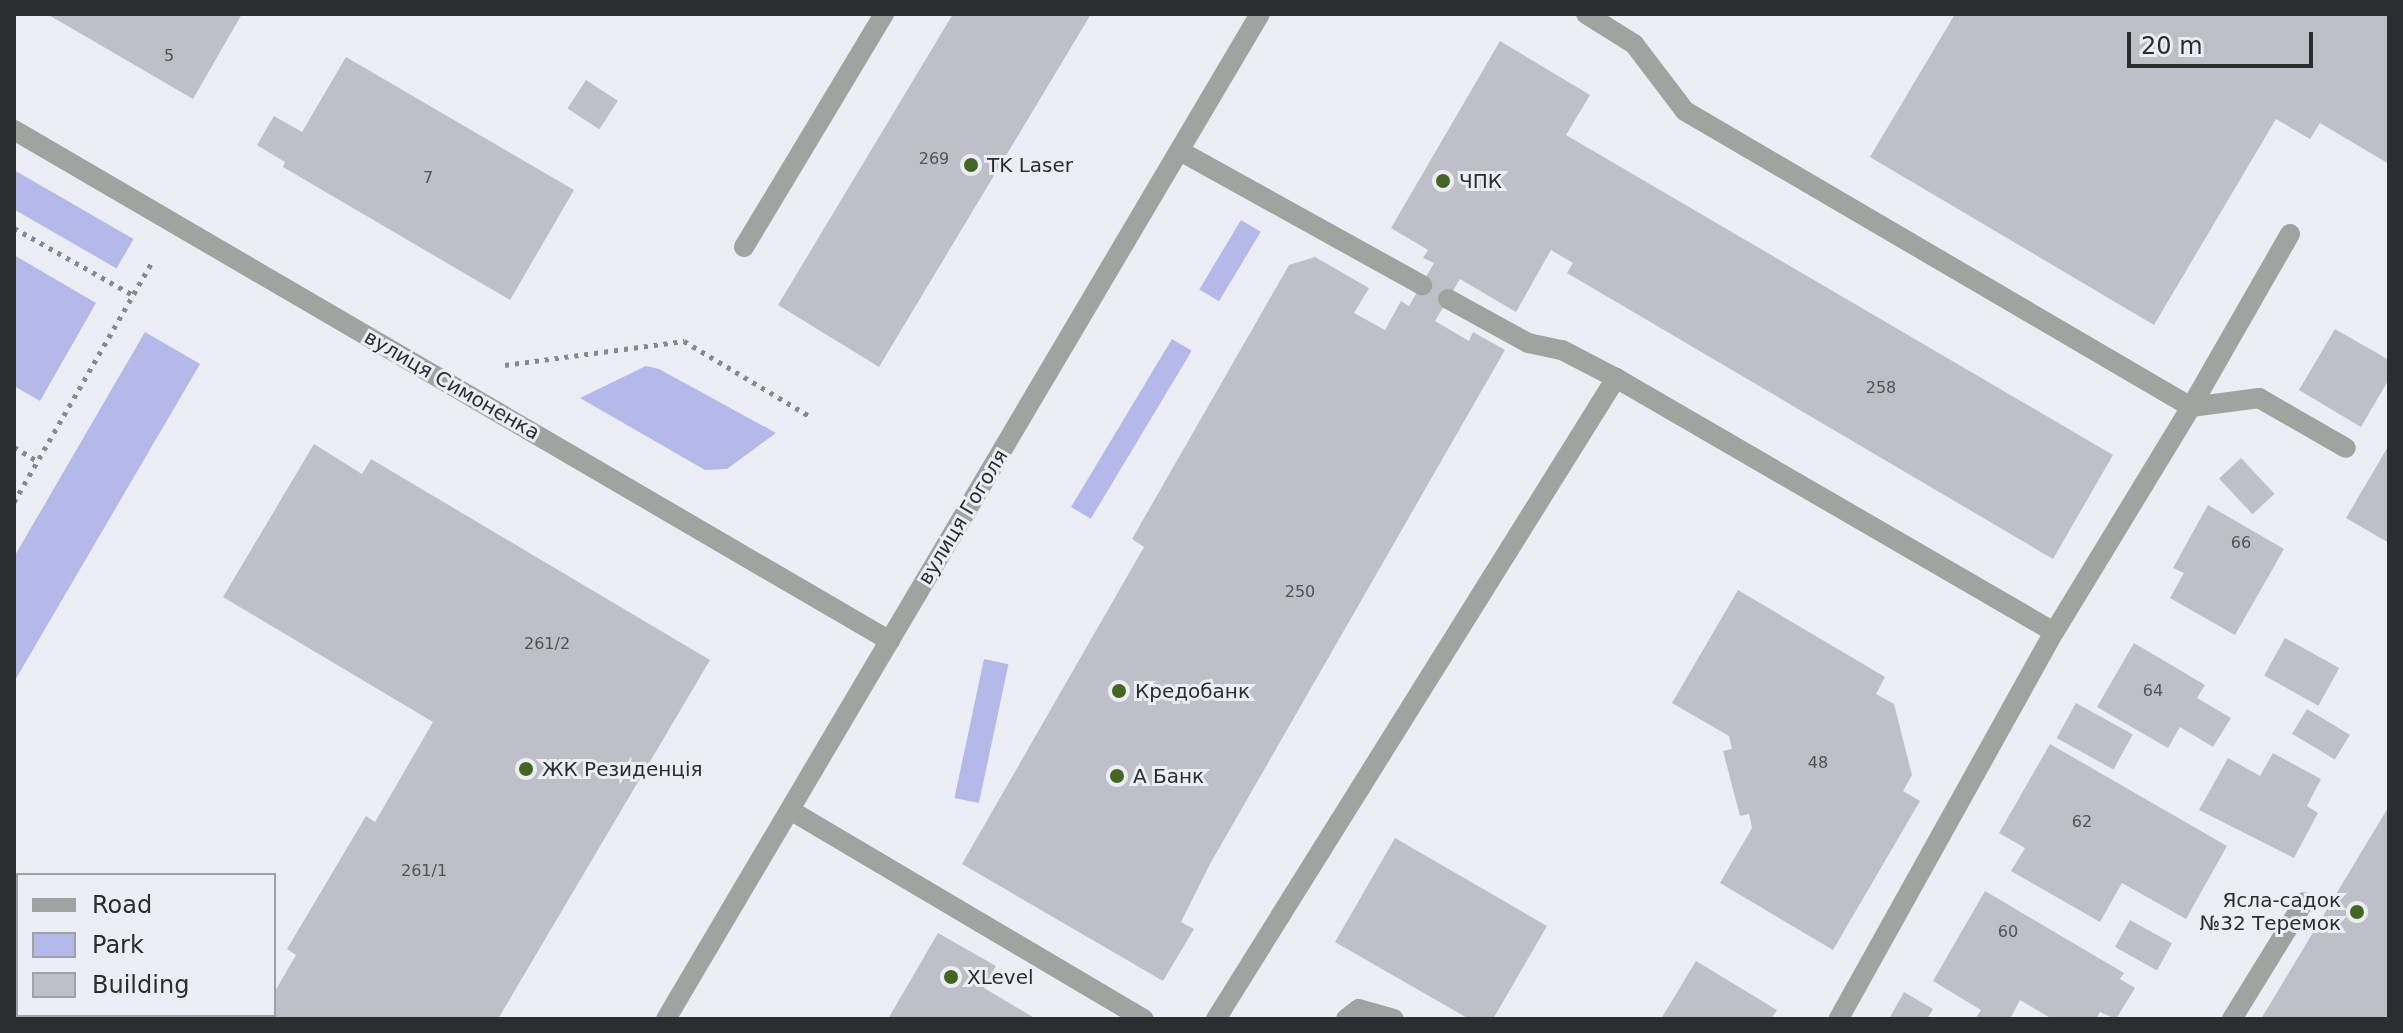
<!DOCTYPE html>
<html>
<head>
<meta charset="utf-8">
<style>
	body { margin:0 }
	#map { position:relative; width:2403px; height:1033px; overflow:hidden; background:#edeef5; font-family:"DejaVu Sans",sans-serif }
	div>[style] { position:absolute }
	[style*='--x'] { left:calc(var(--x)*1px); top:calc(var(--y)*1px); width:calc(var(--w)*1px); rotate:calc(var(--a)*1deg) }
	.green>* { inset:0; background:#b5b9e9; transform-origin:0 0 }
	.building>* { inset:0; background:#bfc0c7; transform-origin:0 0 }
	.path>* { height:5px; margin-top:-2.5px; transform-origin:0; background:repeating-linear-gradient(90deg,#88898e 0 4px,transparent 0 10px) }
	.service>* { height:20px; margin:-10px; padding:0 10px; transform-origin:10px; border-radius:10px; background:#a1a3a0 }
	.minor>* { height:20px; margin:-10px; padding:0 10px; transform-origin:10px; border-radius:10px; background:#a1a3a0 }
	.dots>* { width:22px; height:22px; translate:-50% -50%; box-sizing:border-box; border:4px solid #edeef5; border-radius:50% }
	span { translate:-50% -50%; white-space:nowrap; text-align:center; line-height:1.15; -webkit-text-stroke:6px #edeef5; paint-order:stroke }
	.number-label { font-size:16px; color:#515256 }
	.number-label span { -webkit-text-stroke-width:0 }
	.poi-label { font-size:20px; color:#2c2d30 }
	.left { translate:0 -50%; text-align:left }
	.right { translate:-100% -50%; text-align:right }
	.street-label { font-size:20px; color:#2c2d30 }
	.frame { position:absolute; inset:0; border:16px solid #2c2d30; pointer-events:none }
	.legend { position:absolute; left:16px; top:873px; width:260px; height:144px; box-sizing:border-box; background:#edeef5; border:2px solid #a0a1a6; margin:0; padding:10px 14px; list-style:none; font-size:24px; color:#2c2d30 }
	.legend li { display:flex; align-items:center; gap:16px; height:40px }
	.legend b { width:40px; border:2px solid #a0a1a6 }
	.scale { position:absolute; left:2127px; top:32px; width:186px; height:36px; box-sizing:border-box; border:4px solid #2c2d30; border-top:0; padding-left:10px; font-size:24px; line-height:28px; white-space:nowrap; color:#2c2d30; -webkit-text-stroke:6px #edeef5; paint-order:stroke }
</style>
</head>
<body>
<div id="map">
	<div class="green">
		<div style="left:14px;top:170px;width:138px;height:34px;rotate:30deg"></div>
		<div style="left:1241px;top:220px;width:23px;height:81px;rotate:31deg"></div>
		<div style="clip-path:polygon(14px 255px,96px 303px,40px 401px,14px 386px)"></div>
		<div style="clip-path:polygon(145px 332px,200px 364px,14px 682px,14px 557px)"></div>
		<div style="left:1172px;top:339px;width:23px;height:196px;rotate:31deg"></div>
		<div style="clip-path:polygon(646px 366px,659px 369px,776px 433px,727px 469px,705px 470px,580px 398px)"></div>
		<div style="left:984px;top:659px;width:25px;height:142px;rotate:12deg"></div>
	</div>
	<div class="building">
		<div style="clip-path:polygon(47px 14px,242px 14px,193px 99px)"></div>
		<div style="clip-path:polygon(953px 14px,1091px 14px,879px 367px,778px 305px)"></div>
		<div style="clip-path:polygon(1955px 14px,2389px 14px,2389px 164px,2320px 123px,2310px 139px,2276px 119px,2154px 325px,1870px 157px)"></div>
		<div style="clip-path:polygon(1500px 41px,1590px 95px,1566px 135px,2113px 455px,2053px 559px,1567px 273px,1573px 263px,1551px 250px,1516px 312px,1460px 279px,1435px 321px,1469px 341px,1473px 332px,1505px 350px,1210px 864px,1181px 922px,1194px 929px,1163px 981px,962px 864px,1144px 547px,1132px 539px,1289px 265px,1315px 257px,1369px 288px,1354px 313px,1385px 330px,1401px 301px,1409px 306px,1434px 263px,1423px 258px,1428px 250px,1391px 228px)"></div>
		<div style="clip-path:polygon(346px 57px,574px 190px,510px 300px,283px 167px,285px 162px,257px 145px,274px 116px,302px 132px)"></div>
		<div style="left:586px;top:80px;width:38px;height:34px;rotate:33deg"></div>
		<div style="clip-path:polygon(2335px 329px,2389px 360px,2389px 379px,2361px 427px,2299px 390px)"></div>
		<div style="clip-path:polygon(314px 444px,362px 474px,371px 459px,710px 660px,498px 1019px,259px 1019px,274px 1015px,274px 993px,296px 955px,287px 949px,366px 816px,375px 822px,433px 722px,223px 597px)"></div>
		<div style="clip-path:polygon(2389px 445px,2389px 543px,2346px 518px)"></div>
		<div style="left:2241px;top:458px;width:49px;height:30px;rotate:47deg"></div>
		<div style="clip-path:polygon(2208px 505px,2284px 549px,2235px 635px,2170px 598px,2184px 573px,2173px 568px)"></div>
		<div style="clip-path:polygon(1738px 590px,1885px 677px,1876px 694px,1894px 704px,1912px 775px,1903px 791px,1920px 801px,1833px 950px,1720px 883px,1752px 828px,1749px 814px,1740px 816px,1723px 751px,1732px 749px,1729px 736px,1672px 703px)"></div>
		<div style="left:2285px;top:638px;width:62px;height:43px;rotate:29deg"></div>
		<div style="clip-path:polygon(2134px 643px,2205px 685px,2197px 698px,2231px 718px,2213px 747px,2180px 727px,2168px 748px,2097px 707px)"></div>
		<div style="left:2076px;top:703px;width:65px;height:40px;rotate:29deg"></div>
		<div style="left:2307px;top:709px;width:50px;height:29px;rotate:31deg"></div>
		<div style="clip-path:polygon(2050px 744px,2227px 846px,2186px 919px,2122px 883px,2100px 922px,2011px 871px,2025px 848px,1999px 833px)"></div>
		<div style="clip-path:polygon(2273px 753px,2321px 779px,2307px 806px,2318px 813px,2294px 858px,2199px 810px,2228px 758px,2260px 776px)"></div>
		<div style="clip-path:polygon(2389px 806px,2389px 1019px,2261px 1019px)"></div>
		<div style="clip-path:polygon(1395px 838px,1547px 926px,1493px 1019px,1469px 1019px,1335px 942px)"></div>
		<div style="clip-path:polygon(1985px 891px,2124px 973px,2120px 979px,2135px 988px,2116px 1019px,2100px 1012px,2096px 1019px,2052px 1019px,2020px 1000px,2010px 1019px,1975px 1019px,1981px 1010px,1933px 981px)"></div>
		<div style="left:2130px;top:920px;width:48px;height:31px;rotate:29deg"></div>
		<div style="clip-path:polygon(938px 933px,996px 966px,984px 988px,1036px 1019px,888px 1019px)"></div>
		<div style="clip-path:polygon(18px 947px,18px 1015px,195px 1019px,14px 1019px)"></div>
		<div style="clip-path:polygon(1696px 961px,1777px 1010px,1771px 1019px,1661px 1019px)"></div>
		<div style="clip-path:polygon(1904px 992px,1933px 1009px,1927px 1019px,1889px 1019px)"></div>
	</div>
	<div class="path">
		<div style="--x:14;--y:228;--w:137;--a:29.4"></div>
		<div style="--x:505;--y:365;--w:181;--a:-7.6"></div>
		<div style="--x:684;--y:341;--w:148;--a:30.9"></div>
		<div style="--x:14;--y:447;--w:27;--a:31"></div>
		<div style="--x:14;--y:502;--w:279;--a:-60.1"></div>
	</div>
	<div class="service">
		<div style="--x:1586;--y:14;--w:57;--a:32"></div>
		<div style="--x:1634;--y:44;--w:84;--a:52.7"></div>
		<div style="--x:1685;--y:111;--w:586;--a:30.33"></div>
		<div style="--x:2191;--y:407;--w:263;--a:121.3"></div>
		<div style="--x:2054;--y:632;--w:443;--a:119.1"></div>
		<div style="--x:1180;--y:151;--w:277;--a:29"></div>
		<div style="--x:2290;--y:234;--w:199;--a:119.8"></div>
		<div style="--x:2191;--y:407;--w:69;--a:-7.5"></div>
		<div style="--x:2259;--y:398;--w:100;--a:29.9"></div>
		<div style="--x:744;--y:247;--w:272;--a:-59"></div>
		<div style="--x:1448;--y:299;--w:91;--a:28.8"></div>
		<div style="--x:1528;--y:343;--w:35;--a:12"></div>
		<div style="--x:1562;--y:350;--w:61;--a:27.4"></div>
		<div style="--x:790;--y:810;--w:411;--a:30.6"></div>
		<div style="--x:1216;--y:1019;--w:756;--a:-58.03"></div>
		<div style="--x:1616;--y:378;--w:506;--a:30.11"></div>
		<div style="--x:1346;--y:1019;--w:16;--a:-38"></div>
		<div style="--x:1359;--y:1009;--w:36;--a:16"></div>
		<div style="--x:2232;--y:1019;--w:137;--a:-58.4"></div>
	</div>
	<div class="minor">
		<div style="--x:14;--y:130;--w:1014;--a:30.26"></div>
		<div style="--x:666;--y:1019;--w:1167;--a:-59.42"></div>
	</div>
	<div class="dots">
		<div style="left:971px;top:165px;background:#416721"></div>
		<div style="left:1443px;top:181px;background:#416721"></div>
		<div style="left:1119px;top:691px;background:#416721"></div>
		<div style="left:526px;top:769px;background:#416721"></div>
		<div style="left:1117px;top:776px;background:#416721"></div>
		<div style="left:2357px;top:912px;background:#416721"></div>
		<div style="left:951px;top:977px;background:#416721"></div>
	</div>
	<div class="number-label">
		<span style="left:169px;top:56px">5</span>
		<span style="left:934px;top:159px">269</span>
		<span style="left:428px;top:178px">7</span>
		<span style="left:1881px;top:388px">258</span>
		<span style="left:2241px;top:543px">66</span>
		<span style="left:1300px;top:592px">250</span>
		<span style="left:547px;top:644px">261/2</span>
		<span style="left:2153px;top:691px">64</span>
		<span style="left:1818px;top:763px">48</span>
		<span style="left:2082px;top:822px">62</span>
		<span style="left:424px;top:871px">261/1</span>
		<span style="left:2008px;top:932px">60</span>
	</div>
	<div class="poi-label">
		<span class="left" style="left:987px;top:165px">TK Laser</span>
		<span class="left" style="left:1459px;top:181px">ЧПК</span>
		<span class="left" style="left:1135px;top:691px">Кредобанк</span>
		<span class="left" style="left:542px;top:769px">ЖК Резиденція</span>
		<span class="left" style="left:1133px;top:776px">А Банк</span>
		<span class="right" style="left:2341px;top:912px">Ясла-садок<br>№32 Теремок</span>
		<span class="left" style="left:967px;top:977px">XLevel</span>
	</div>
	<div class="street-label">
		<span style="left:452px;top:385px;rotate:30deg">вулиця Симоненка</span>
		<span style="left:963px;top:517px;rotate:-59deg">вулиця Гоголя</span>
	</div>
	<div class="frame"></div>
	<ul class="legend">
	<li><b style="height:10px;background:#a1a3a0"></b>Road</li>
	<li><b style="height:22px;background:#b5b9e9"></b>Park</li>
	<li><b style="height:22px;background:#bfc0c7"></b>Building</li>
	</ul>
	<div class="scale">20 m</div>
</div>
</body>
</html>
